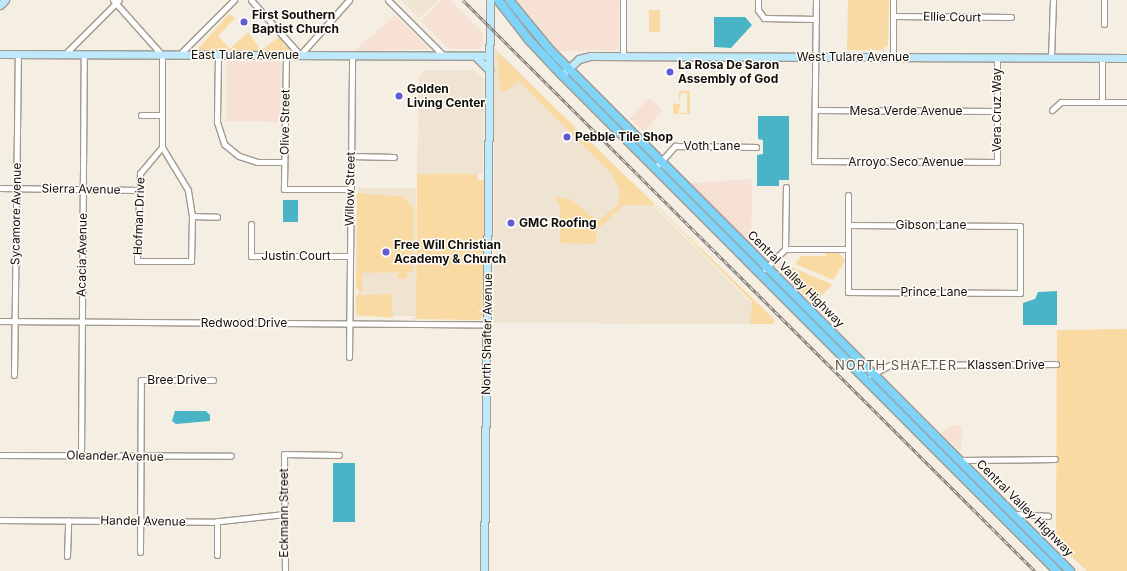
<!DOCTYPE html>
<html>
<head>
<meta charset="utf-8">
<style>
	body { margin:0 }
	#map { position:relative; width:1127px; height:571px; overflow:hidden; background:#f5eee3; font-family:Inter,sans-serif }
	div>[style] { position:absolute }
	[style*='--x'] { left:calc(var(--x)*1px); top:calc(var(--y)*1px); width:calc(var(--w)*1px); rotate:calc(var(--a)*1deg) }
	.commercial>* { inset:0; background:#f7e0d4; transform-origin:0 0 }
	.built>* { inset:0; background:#efe4d2 }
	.education>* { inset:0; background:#f0e3cf; transform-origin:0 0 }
	.green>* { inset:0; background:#f9daa3; transform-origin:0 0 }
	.water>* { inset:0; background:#49b4c5; transform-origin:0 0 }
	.roads { filter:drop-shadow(1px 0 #a09a90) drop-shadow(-1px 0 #a09a90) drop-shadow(0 1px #a09a90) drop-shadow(0 -1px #a09a90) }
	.street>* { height:5px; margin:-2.5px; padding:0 2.5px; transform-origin:2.5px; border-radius:2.5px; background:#fff }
	.secondary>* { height:7px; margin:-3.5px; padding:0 3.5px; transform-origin:3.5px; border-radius:3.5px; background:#bee9fc }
	.primary>* { height:8px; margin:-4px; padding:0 4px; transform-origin:4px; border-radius:4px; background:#7ed3f9 }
	.rail>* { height:3px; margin-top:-1.5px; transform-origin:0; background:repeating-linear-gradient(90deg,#fffcf7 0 4.5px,#817c75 0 9px); box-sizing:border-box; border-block:1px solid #817c75 }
	.dots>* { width:11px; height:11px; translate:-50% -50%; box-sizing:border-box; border:2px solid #fffcf7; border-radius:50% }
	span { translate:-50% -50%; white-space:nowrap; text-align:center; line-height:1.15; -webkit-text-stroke:3px #fffcf7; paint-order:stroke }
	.poi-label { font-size:12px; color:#100e0a; font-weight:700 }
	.left { translate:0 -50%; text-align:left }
	.street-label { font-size:12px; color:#100e0a }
	.neighbourhood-label { font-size:13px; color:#5d574d; letter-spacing:1px }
</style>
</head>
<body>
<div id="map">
	<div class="commercial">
		<div style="clip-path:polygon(441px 0,449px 0,482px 32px,484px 44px,479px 49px,449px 49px,421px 21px)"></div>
		<div style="clip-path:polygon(517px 0,619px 0,619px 47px,616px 50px,558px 51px)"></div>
		<div style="clip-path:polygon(395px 15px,430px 49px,355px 51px)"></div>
		<div style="left:227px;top:61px;width:54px;height:60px;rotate:1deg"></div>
		<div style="left:649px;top:98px;width:19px;height:28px;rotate:43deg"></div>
		<div style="clip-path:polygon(752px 179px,751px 244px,690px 183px)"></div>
		<div style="clip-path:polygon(953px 425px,962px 427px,961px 452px,941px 433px)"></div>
	</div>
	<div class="built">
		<div style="clip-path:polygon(401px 0,438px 0,419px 18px)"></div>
		<div style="clip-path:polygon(494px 47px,772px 324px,494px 323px)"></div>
		<div style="clip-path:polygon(426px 70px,475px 70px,484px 79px,483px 174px,417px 174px,419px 76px)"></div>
	</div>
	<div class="education">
		<div style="left:358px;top:188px;width:58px;height:128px"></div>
	</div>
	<div class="green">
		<div style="clip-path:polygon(848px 0,889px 0,888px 46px,881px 50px,847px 50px)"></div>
		<div style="left:649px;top:10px;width:11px;height:22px"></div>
		<div style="clip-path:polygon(229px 14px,235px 18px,218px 36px,230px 49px,248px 32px,261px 50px,279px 37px,286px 43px,281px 49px,287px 45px,291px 50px,289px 51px,197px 50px)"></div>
		<div style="clip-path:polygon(497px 52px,775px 320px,773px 324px,750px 324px,752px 302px,655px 205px,623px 205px,596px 231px,596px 244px,560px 243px,560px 206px,554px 197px,570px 199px,598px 221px,618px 205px,620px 191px,611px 173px,518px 80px,508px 91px,500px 91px)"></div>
		<div style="clip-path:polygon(679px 91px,690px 91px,690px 114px,673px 114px,673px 104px,681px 104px,678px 113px,687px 113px,687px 93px,681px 93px,679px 103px)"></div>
		<div style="clip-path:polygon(417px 174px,477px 174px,478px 180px,483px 180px,486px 175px,485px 314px,480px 320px,412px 319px,416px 317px)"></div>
		<div style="clip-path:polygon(357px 193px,404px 197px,414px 208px,413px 272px,407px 272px,407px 279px,397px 278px,397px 273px,402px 272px,362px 273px,362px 293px,356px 287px)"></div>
		<div style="clip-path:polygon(826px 252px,838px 252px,845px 261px,833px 280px,796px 264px,801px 256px,826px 256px)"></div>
		<div style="clip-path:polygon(786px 265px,829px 283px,832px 285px,813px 304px,777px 266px)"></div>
		<div style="clip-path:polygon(391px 294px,393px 318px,356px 315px,356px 295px)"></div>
		<div style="clip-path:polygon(1127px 329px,1127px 571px,1087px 571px,1056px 542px,1057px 330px)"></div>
	</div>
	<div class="water">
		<div style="clip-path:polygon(714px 17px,745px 17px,752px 25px,731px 48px,714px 47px)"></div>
		<div style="clip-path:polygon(758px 116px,789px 116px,789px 180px,779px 180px,779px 186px,757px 186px,757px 155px,763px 154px,763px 140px,758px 139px)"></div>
		<div style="left:283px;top:200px;width:15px;height:22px"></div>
		<div style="clip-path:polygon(1057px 291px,1057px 325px,1023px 325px,1023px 303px,1035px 299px,1038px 292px)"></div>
		<div style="clip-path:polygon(175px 411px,206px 411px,210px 415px,210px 421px,176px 424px,172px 421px)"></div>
		<div style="left:355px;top:463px;width:59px;height:22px;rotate:90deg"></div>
	</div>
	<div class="roads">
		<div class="street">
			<div style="--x:113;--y:0;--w:74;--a:48.3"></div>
			<div style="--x:162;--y:55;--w:92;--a:90"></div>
			<div style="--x:162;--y:147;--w:34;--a:130"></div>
			<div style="--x:140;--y:173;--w:88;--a:92"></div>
			<div style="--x:137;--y:261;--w:54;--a:0"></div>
			<div style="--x:191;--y:261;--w:45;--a:-88.7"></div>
			<div style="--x:192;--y:216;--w:26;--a:-99"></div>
			<div style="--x:188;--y:190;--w:50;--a:-121.2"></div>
			<div style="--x:251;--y:0;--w:74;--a:48.3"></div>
			<div style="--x:300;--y:55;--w:74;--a:-48.3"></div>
			<div style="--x:388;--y:0;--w:79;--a:45"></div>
			<div style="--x:758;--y:0;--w:10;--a:90"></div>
			<div style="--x:758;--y:10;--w:10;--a:53"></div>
			<div style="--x:764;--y:18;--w:52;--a:1.1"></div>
			<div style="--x:816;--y:0;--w:161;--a:90.7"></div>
			<div style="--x:814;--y:161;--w:183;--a:0.3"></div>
			<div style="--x:997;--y:162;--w:104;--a:-90"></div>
			<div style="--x:893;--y:0;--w:58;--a:90"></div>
			<div style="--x:1104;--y:0;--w:24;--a:90"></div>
			<div style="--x:893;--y:16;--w:118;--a:0.5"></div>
			<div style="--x:65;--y:54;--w:76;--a:-45"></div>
			<div style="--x:179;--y:55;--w:78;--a:-45"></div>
			<div style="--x:218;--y:55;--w:67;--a:90.9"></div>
			<div style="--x:217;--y:122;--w:23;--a:72"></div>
			<div style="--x:224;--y:144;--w:19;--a:39"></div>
			<div style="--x:239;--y:156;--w:19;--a:18"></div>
			<div style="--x:257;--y:162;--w:27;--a:0"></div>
			<div style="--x:286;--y:56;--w:133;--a:90.9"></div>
			<div style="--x:284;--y:189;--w:66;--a:0"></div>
			<div style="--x:623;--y:57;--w:57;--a:-90"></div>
			<div style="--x:1051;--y:58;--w:58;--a:-88"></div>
			<div style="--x:1102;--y:102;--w:44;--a:-90"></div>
			<div style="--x:815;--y:110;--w:182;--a:0.3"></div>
			<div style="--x:1052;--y:110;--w:12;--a:-42"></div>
			<div style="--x:1061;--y:102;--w:66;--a:0"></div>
			<div style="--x:141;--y:115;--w:21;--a:0"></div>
			<div style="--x:351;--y:156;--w:43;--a:1.3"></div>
			<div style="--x:655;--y:168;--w:30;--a:-48"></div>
			<div style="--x:675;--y:146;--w:81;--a:0.7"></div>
			<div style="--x:0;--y:188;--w:138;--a:0.8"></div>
			<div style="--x:848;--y:195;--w:97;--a:90"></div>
			<div style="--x:848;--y:292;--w:172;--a:0.3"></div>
			<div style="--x:1020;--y:293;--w:67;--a:-90"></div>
			<div style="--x:1020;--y:226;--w:172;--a:-179.7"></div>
			<div style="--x:192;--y:216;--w:25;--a:2"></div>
			<div style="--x:251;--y:224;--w:32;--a:90"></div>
			<div style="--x:251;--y:256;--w:99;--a:0"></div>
			<div style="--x:785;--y:249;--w:62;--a:-89.1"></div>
			<div style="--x:765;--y:269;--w:28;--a:-45"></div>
			<div style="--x:785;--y:249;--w:63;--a:0"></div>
			<div style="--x:0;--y:321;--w:488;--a:0.4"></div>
			<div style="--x:349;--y:357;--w:301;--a:-89.4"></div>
			<div style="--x:14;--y:375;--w:321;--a:-89.3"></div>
			<div style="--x:871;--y:375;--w:21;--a:-28"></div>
			<div style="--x:890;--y:365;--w:166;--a:-0.3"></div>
			<div style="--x:0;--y:455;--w:231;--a:0.2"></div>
			<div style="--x:81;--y:455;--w:401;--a:-89.6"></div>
			<div style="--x:960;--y:460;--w:95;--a:-0.6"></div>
			<div style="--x:1014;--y:514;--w:34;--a:3"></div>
			<div style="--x:0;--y:520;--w:211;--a:0.5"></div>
			<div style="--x:211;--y:522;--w:74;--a:-6.2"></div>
			<div style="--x:217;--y:521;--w:34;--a:90"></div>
			<div style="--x:140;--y:552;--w:172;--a:-89.7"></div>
			<div style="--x:141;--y:380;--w:72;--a:0"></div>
			<div style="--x:67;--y:556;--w:36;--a:-88"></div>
			<div style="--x:285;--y:571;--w:117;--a:-90.5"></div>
			<div style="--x:284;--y:454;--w:55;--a:1"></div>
		</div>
		<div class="secondary">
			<div style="--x:0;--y:5;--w:7;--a:-45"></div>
			<div style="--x:0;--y:54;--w:489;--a:0.2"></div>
			<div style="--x:475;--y:56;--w:20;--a:45"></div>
			<div style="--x:565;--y:72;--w:19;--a:-43"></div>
			<div style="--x:579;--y:59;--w:11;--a:-15"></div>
			<div style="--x:590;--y:56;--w:537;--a:0.21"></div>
			<div style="--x:484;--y:571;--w:571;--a:-89.4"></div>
		</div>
		<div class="primary">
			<div style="--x:498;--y:0;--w:51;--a:52.2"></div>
			<div style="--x:529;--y:40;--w:48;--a:46.7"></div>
			<div style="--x:562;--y:75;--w:701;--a:45.06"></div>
			<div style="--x:509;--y:0;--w:66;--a:50.5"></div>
			<div style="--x:551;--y:51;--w:735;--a:45.06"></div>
		</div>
	</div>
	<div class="rail">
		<div style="--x:463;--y:0;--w:808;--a:44.95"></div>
	</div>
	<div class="dots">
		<div style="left:244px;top:22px;background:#605bd4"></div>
		<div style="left:670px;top:72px;background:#605bd4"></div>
		<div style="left:399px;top:96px;background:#605bd4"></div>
		<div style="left:567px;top:137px;background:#605bd4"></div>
		<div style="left:511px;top:223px;background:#605bd4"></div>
		<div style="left:386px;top:252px;background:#605bd4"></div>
	</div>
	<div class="poi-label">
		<span class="left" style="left:252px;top:22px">First Southern<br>Baptist Church</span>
		<span class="left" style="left:678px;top:72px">La Rosa De Saron<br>Assembly of God</span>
		<span class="left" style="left:407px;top:96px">Golden<br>Living Center</span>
		<span class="left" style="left:575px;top:137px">Pebble Tile Shop</span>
		<span class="left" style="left:519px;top:223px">GMC Roofing</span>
		<span class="left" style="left:394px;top:252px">Free Will Christian<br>Academy &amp; Church</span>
	</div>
	<div class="street-label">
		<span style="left:952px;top:17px;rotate:1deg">Ellie Court</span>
		<span style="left:245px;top:55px">East Tulare Avenue</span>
		<span style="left:853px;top:57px">West Tulare Avenue</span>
		<span style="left:997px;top:110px;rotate:-90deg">Vera Cruz Way</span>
		<span style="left:906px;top:111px">Mesa Verde Avenue</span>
		<span style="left:285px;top:122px;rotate:-89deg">Olive Street</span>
		<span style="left:712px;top:146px">Voth Lane</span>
		<span style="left:906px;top:162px">Arroyo Seco Avenue</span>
		<span style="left:81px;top:189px;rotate:1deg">Sierra Avenue</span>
		<span style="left:350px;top:189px;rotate:-89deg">Willow Street</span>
		<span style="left:16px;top:214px;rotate:-89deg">Sycamore Avenue</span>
		<span style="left:139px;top:216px;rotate:-88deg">Hofman Drive</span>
		<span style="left:931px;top:225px">Gibson Lane</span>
		<span style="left:82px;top:255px;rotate:-89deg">Acacia Avenue</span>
		<span style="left:296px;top:256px">Justin Court</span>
		<span style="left:796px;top:279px;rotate:45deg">Central Valley Highway</span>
		<span style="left:934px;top:292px">Prince Lane</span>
		<span style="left:244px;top:323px">Redwood Drive</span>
		<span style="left:487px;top:334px;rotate:-89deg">North Shafter Avenue</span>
		<span style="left:1006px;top:365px">Klassen Drive</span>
		<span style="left:177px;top:380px">Bree Drive</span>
		<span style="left:115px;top:456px;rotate:1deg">Oleander Avenue</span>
		<span style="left:1025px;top:508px;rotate:45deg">Central Valley Highway</span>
		<span style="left:284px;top:513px;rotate:-90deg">Eckmann Street</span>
		<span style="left:143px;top:521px;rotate:1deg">Handel Avenue</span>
	</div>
	<div class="neighbourhood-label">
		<span style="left:896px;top:365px">NORTH SHAFTER</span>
	</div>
</div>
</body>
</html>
